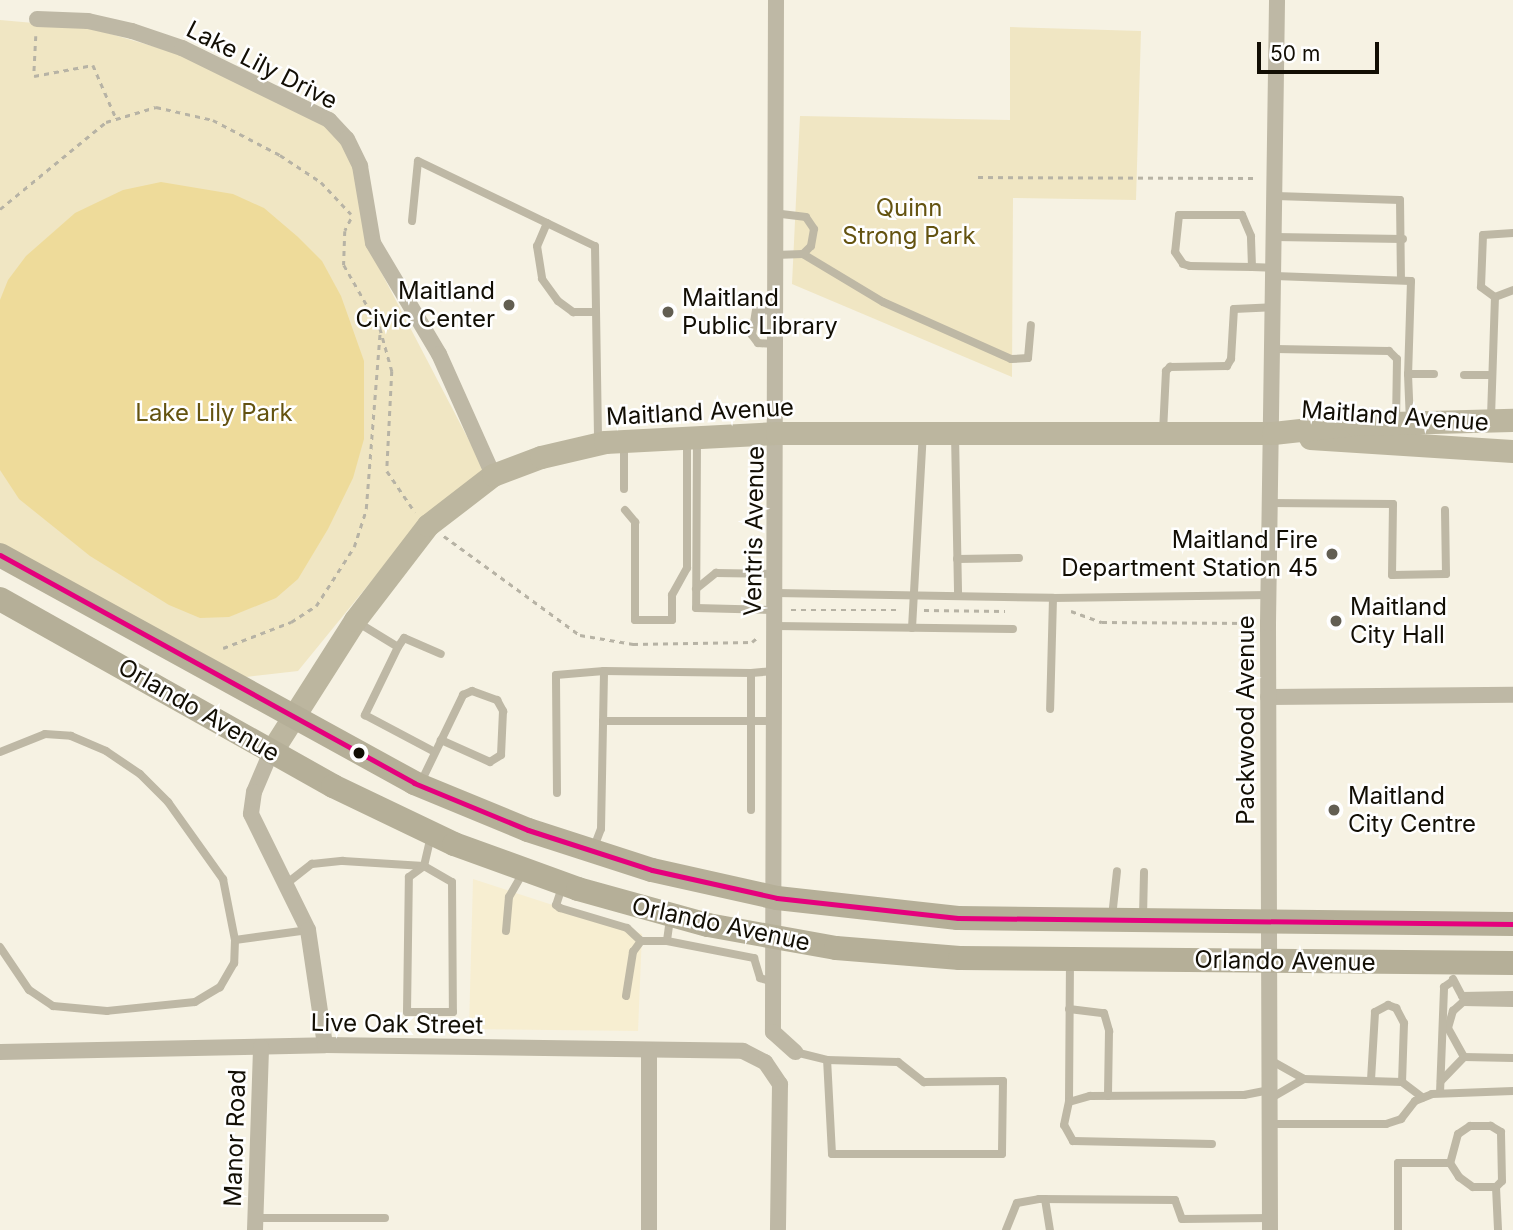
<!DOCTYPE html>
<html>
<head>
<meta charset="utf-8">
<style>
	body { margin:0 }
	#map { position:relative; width:1513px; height:1230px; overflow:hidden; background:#f6f2e3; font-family:Inter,sans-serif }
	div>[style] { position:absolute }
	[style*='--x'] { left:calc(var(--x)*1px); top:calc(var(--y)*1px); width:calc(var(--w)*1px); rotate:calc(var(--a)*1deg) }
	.built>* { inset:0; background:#f7eed1 }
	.green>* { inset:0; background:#f0e6c3 }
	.water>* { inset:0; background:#eedb9a }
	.path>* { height:2.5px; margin-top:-1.25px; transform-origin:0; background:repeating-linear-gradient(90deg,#b7b3a5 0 5px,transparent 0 10px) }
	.service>* { height:8px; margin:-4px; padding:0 4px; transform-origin:4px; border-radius:4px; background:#beb8a5 }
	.minor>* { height:16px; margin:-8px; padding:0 8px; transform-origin:8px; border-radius:8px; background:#beb8a5 }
	.secondary>* { height:23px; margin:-11.5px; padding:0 11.5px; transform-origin:11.5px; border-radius:11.5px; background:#bcb69f }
	.primary>* { height:24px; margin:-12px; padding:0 12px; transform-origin:12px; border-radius:12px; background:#b5af98 }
	.bus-1>* { height:5px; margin:-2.5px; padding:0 2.5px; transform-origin:2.5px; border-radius:2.5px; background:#e5007d }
	.dots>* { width:19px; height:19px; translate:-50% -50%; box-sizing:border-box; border:4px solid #fff; border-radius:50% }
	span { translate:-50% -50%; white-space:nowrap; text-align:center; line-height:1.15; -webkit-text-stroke:5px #fff; paint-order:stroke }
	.street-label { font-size:24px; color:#120e04 }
	.park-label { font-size:24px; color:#645310 }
	.poi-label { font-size:24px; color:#120e04 }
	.right { translate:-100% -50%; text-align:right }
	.left { translate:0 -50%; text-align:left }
	.scale { position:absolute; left:1257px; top:42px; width:122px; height:32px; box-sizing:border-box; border:4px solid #120e04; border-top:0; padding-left:9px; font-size:21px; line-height:24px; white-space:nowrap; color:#120e04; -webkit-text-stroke:5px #fff; paint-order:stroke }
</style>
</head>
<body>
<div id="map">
	<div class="built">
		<div style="clip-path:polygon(473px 879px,642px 934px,638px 1031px,469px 1029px)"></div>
	</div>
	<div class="green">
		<div style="clip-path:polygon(0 20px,90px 28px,183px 55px,325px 123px,341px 142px,353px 168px,367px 245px,486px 473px,422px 519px,298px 671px,246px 677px,0 543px)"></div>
		<div style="clip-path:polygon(1010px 27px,1141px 31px,1136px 200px,1013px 198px,1012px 377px,792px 284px,800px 116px,1010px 120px)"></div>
	</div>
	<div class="water">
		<div style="clip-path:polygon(161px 182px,233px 194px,264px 208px,298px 237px,322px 261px,341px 296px,364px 361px,364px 439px,353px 478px,328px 529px,298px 579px,276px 598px,229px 617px,200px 618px,169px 605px,90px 556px,19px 499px,0 470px,0 300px,8px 280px,26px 256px,75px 213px,123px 190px)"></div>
	</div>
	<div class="path">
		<div style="--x:36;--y:36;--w:40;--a:92.9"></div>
		<div style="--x:34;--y:76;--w:60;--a:-10.6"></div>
		<div style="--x:93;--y:65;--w:58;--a:66.5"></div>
		<div style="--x:978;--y:177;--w:280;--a:0.2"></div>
		<div style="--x:0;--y:209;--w:137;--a:-39.4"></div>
		<div style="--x:106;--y:122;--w:52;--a:-16.7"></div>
		<div style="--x:156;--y:107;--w:58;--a:12.8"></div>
		<div style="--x:213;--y:120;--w:76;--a:27.6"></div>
		<div style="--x:280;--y:155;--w:49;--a:33.4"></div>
		<div style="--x:321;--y:182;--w:44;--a:46.8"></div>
		<div style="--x:351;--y:219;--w:13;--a:117"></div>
		<div style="--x:345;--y:231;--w:34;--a:92"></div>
		<div style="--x:344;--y:265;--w:73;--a:60.3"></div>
		<div style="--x:380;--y:328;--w:45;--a:74.4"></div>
		<div style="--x:392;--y:371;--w:100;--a:92.9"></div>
		<div style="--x:387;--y:471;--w:50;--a:55.7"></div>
		<div style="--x:444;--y:536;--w:168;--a:36.1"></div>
		<div style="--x:580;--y:635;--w:54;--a:9.6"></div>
		<div style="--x:633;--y:644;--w:119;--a:-1"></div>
		<div style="--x:752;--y:642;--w:9;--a:-41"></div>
		<div style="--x:791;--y:610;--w:109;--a:0"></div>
		<div style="--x:924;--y:610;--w:81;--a:0.7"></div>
		<div style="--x:1071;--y:611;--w:33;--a:20"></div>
		<div style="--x:1102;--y:622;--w:149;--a:0.4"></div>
		<div style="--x:223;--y:648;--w:73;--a:-20.9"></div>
		<div style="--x:291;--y:622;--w:30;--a:-33"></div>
		<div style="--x:316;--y:606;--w:70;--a:-57.2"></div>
		<div style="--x:354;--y:547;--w:40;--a:-72"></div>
		<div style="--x:366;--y:509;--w:180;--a:-85.5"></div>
	</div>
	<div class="service">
		<div style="--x:1276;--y:196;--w:124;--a:1.8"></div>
		<div style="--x:1400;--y:200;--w:78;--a:89.3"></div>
		<div style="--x:412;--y:221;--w:60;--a:-84.3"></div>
		<div style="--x:418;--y:161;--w:196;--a:25.7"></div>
		<div style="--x:595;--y:246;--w:194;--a:89.1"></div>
		<div style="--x:547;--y:223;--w:25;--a:113"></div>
		<div style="--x:537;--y:246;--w:33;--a:81"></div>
		<div style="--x:542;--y:279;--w:27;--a:54"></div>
		<div style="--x:558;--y:301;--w:19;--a:36"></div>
		<div style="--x:573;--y:312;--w:23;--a:0"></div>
		<div style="--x:1513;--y:233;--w:30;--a:176"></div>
		<div style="--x:1483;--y:235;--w:52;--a:92.2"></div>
		<div style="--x:1481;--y:287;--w:17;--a:36"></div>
		<div style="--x:1495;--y:297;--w:19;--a:-21"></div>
		<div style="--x:1275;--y:237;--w:128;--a:0.9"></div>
		<div style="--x:803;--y:254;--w:93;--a:31"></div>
		<div style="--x:883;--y:302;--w:140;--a:24"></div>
		<div style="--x:1011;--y:359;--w:17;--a:-3"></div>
		<div style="--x:1028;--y:358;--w:33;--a:-85"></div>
		<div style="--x:775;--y:255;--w:28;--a:-2"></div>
		<div style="--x:803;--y:254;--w:11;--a:-45"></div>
		<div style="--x:811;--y:246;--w:17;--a:-80"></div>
		<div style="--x:814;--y:229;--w:14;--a:-124"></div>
		<div style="--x:806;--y:217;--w:31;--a:-173"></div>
		<div style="--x:1252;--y:267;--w:31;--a:-92"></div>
		<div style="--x:1251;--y:236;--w:23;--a:-113"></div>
		<div style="--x:1242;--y:215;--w:63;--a:180"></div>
		<div style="--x:1179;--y:215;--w:37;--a:96"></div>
		<div style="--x:1175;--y:252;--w:14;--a:56"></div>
		<div style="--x:1183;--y:264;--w:7;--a:16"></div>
		<div style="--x:1190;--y:266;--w:62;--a:0.9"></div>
		<div style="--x:1252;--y:267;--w:23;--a:2"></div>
		<div style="--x:1275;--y:276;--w:136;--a:2.1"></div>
		<div style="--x:1411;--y:281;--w:93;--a:91.8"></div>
		<div style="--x:775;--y:344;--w:17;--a:-177"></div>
		<div style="--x:758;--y:343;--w:10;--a:-127"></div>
		<div style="--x:752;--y:335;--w:24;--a:-81"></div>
		<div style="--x:756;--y:311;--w:19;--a:-3"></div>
		<div style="--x:1275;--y:349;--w:114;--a:1"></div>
		<div style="--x:1389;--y:351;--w:11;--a:45"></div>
		<div style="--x:1397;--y:359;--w:61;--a:90.9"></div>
		<div style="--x:1464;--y:375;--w:27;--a:0"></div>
		<div style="--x:1491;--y:417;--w:120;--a:-88.1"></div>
		<div style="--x:1410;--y:422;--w:48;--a:-92.4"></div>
		<div style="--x:1408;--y:374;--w:26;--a:0"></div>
		<div style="--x:1163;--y:432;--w:61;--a:-87.2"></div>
		<div style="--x:1166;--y:371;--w:6;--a:-45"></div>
		<div style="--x:1170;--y:367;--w:57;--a:-1"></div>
		<div style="--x:1227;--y:366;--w:8;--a:-60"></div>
		<div style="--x:1231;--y:359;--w:50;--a:-86.6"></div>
		<div style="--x:1234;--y:309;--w:41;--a:-2.8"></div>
		<div style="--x:955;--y:434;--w:162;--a:88.9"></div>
		<div style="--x:697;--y:440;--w:168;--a:90.3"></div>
		<div style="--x:696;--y:608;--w:78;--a:1.5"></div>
		<div style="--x:624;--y:489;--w:45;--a:-90"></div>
		<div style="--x:1270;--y:503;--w:123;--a:0.5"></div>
		<div style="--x:1393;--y:504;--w:71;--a:90.8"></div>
		<div style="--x:1392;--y:575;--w:54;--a:-1.1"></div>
		<div style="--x:1446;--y:574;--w:64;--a:-90.9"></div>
		<div style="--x:625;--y:510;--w:16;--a:50"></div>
		<div style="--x:635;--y:522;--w:98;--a:90"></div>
		<div style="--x:635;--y:620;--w:37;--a:0"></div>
		<div style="--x:672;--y:620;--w:25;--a:-90"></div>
		<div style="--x:672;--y:595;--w:31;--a:-61"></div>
		<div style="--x:687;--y:568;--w:130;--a:-90"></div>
		<div style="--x:957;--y:559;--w:62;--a:-0.9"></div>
		<div style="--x:696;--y:589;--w:26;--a:-39"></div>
		<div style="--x:716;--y:573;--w:60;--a:1"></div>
		<div style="--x:776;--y:593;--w:277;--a:1"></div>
		<div style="--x:1053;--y:598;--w:111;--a:91.5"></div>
		<div style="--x:1053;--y:598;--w:216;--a:-0.8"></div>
		<div style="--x:357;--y:622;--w:48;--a:31.4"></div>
		<div style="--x:398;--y:647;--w:76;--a:115.9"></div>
		<div style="--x:365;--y:715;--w:79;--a:27.9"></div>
		<div style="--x:776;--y:626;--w:237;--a:0.7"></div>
		<div style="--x:912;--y:628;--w:194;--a:-86.8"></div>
		<div style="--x:398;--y:647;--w:11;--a:-56"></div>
		<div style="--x:404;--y:638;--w:40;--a:23.4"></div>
		<div style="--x:751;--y:673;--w:25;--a:-5"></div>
		<div style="--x:603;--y:721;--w:172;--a:0"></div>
		<div style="--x:0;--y:752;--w:48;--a:-21.8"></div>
		<div style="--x:45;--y:734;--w:26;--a:4"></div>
		<div style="--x:71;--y:736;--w:38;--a:23"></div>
		<div style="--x:106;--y:751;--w:41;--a:34.1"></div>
		<div style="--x:140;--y:774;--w:40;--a:45"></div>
		<div style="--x:168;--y:802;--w:95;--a:54.5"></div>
		<div style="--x:223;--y:879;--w:62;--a:78.9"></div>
		<div style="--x:235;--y:940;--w:23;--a:92"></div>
		<div style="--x:234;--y:963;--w:28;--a:120"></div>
		<div style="--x:220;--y:987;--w:29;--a:149"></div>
		<div style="--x:195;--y:1002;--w:88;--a:174.2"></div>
		<div style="--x:107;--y:1011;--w:54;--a:-174.7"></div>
		<div style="--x:53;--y:1006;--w:29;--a:-146"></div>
		<div style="--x:29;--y:990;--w:52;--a:-124"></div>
		<div style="--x:421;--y:782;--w:97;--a:-64.2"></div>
		<div style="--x:463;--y:695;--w:10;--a:-24"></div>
		<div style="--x:472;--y:691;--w:27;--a:20"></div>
		<div style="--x:497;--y:700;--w:13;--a:61"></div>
		<div style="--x:503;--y:711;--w:44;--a:92.6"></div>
		<div style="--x:501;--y:755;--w:13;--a:148"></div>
		<div style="--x:490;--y:762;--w:54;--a:-155.8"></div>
		<div style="--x:557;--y:793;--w:118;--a:-90.5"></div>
		<div style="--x:556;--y:675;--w:48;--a:-4.8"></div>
		<div style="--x:594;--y:847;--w:19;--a:-69"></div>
		<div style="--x:601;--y:829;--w:158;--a:-88.9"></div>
		<div style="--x:604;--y:671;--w:147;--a:0.8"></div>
		<div style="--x:751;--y:673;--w:137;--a:90"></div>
		<div style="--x:286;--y:884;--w:33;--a:-38"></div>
		<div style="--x:312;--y:864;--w:31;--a:-6"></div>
		<div style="--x:343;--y:861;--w:81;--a:3.5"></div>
		<div style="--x:424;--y:866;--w:32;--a:30"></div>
		<div style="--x:452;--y:882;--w:130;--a:89.6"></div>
		<div style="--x:453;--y:1012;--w:46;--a:180"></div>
		<div style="--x:407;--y:1012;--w:135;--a:-89.2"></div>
		<div style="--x:409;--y:877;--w:19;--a:-36"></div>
		<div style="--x:424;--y:866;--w:32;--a:-77"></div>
		<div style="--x:562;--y:887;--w:19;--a:108"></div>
		<div style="--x:556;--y:905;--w:5;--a:37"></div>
		<div style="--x:560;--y:908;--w:70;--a:16.6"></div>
		<div style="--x:627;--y:928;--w:19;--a:43"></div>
		<div style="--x:1112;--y:917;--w:46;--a:-83.8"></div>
		<div style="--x:1143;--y:917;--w:45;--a:-88.7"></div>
		<div style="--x:670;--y:919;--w:22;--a:98"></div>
		<div style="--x:667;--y:941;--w:89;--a:11.1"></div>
		<div style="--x:754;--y:958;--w:21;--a:73"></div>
		<div style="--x:760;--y:978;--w:14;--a:17"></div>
		<div style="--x:506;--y:931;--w:34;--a:-85"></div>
		<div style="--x:509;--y:897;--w:28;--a:-60"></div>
		<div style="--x:235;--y:940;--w:74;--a:-7.8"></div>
		<div style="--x:1453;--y:979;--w:19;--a:62"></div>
		<div style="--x:1462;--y:996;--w:51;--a:-1.1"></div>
		<div style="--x:626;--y:996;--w:45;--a:-81"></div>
		<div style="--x:633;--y:952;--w:14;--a:-54"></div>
		<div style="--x:641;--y:941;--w:26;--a:0"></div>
		<div style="--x:1069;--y:1009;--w:35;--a:7"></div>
		<div style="--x:1104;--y:1013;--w:19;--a:74"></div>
		<div style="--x:1109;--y:1031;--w:65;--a:90.9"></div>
		<div style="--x:795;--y:1052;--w:33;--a:14"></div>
		<div style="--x:827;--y:1060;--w:71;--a:1.6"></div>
		<div style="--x:898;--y:1062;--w:33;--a:38"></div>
		<div style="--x:924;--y:1082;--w:79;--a:-0.7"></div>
		<div style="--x:1003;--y:1081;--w:73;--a:90.8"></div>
		<div style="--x:1002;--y:1154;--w:170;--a:180"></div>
		<div style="--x:832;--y:1154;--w:94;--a:-93"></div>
		<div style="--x:1464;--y:1057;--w:33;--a:-119"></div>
		<div style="--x:1448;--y:1028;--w:18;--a:-74"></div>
		<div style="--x:1453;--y:1011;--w:13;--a:-42"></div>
		<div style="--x:1463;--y:1002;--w:50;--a:1.1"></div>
		<div style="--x:1270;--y:1060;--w:39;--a:29"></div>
		<div style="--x:1371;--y:1080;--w:68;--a:-86.6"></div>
		<div style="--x:1375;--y:1012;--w:15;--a:-28"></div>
		<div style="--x:1388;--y:1005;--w:9;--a:21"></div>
		<div style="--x:1396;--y:1008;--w:17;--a:62"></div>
		<div style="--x:1404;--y:1023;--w:59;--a:91.9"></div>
		<div style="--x:1441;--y:1081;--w:33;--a:-46"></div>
		<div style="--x:1464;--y:1057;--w:49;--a:1.2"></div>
		<div style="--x:1440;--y:1093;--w:106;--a:-87.8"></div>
		<div style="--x:1444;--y:987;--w:11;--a:-34"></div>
		<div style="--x:1271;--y:1098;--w:38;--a:-30"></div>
		<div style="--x:1304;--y:1079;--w:98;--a:1.8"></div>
		<div style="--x:1402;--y:1082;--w:26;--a:37"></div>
		<div style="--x:1069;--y:1102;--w:140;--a:-89.6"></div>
		<div style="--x:1271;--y:1124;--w:115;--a:0"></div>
		<div style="--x:1386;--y:1124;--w:16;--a:-18"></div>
		<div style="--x:1401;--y:1119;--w:23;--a:-52"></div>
		<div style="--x:1415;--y:1101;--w:18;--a:-22"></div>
		<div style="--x:1432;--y:1094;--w:81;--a:-2.1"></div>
		<div style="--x:1212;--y:1144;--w:139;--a:-178.8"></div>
		<div style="--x:1073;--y:1141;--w:18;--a:-119"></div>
		<div style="--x:1064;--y:1125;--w:24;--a:-78"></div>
		<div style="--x:1069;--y:1102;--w:22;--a:-16"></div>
		<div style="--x:1090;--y:1096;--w:154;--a:-0.4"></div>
		<div style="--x:1244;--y:1095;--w:26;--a:-11"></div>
		<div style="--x:1496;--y:1187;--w:43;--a:87.3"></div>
		<div style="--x:1045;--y:1199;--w:31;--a:81"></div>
		<div style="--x:255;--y:1218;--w:130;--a:0"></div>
		<div style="--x:1006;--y:1230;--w:29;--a:-68"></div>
		<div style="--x:1017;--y:1203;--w:22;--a:-10"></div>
		<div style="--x:1039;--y:1199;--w:136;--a:0.4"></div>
		<div style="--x:1175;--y:1200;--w:20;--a:70"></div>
		<div style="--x:1182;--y:1219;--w:88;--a:-0.7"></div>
		<div style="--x:1398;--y:1230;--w:67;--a:-90"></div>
		<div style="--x:1398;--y:1163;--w:52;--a:0"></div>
		<div style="--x:1450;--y:1163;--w:17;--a:57"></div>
		<div style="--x:1459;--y:1177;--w:17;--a:36"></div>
		<div style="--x:1473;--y:1187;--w:23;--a:0"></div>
		<div style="--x:1496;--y:1187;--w:8;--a:-45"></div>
		<div style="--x:1502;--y:1181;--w:49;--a:-91.2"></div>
		<div style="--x:1501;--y:1132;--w:12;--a:-149"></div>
		<div style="--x:1491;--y:1126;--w:21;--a:180"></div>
		<div style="--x:1470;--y:1126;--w:14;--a:146"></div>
		<div style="--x:1458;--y:1134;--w:30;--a:105"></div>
	</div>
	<div class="minor">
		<div style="--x:776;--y:0;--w:1032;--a:90.17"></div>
		<div style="--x:773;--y:1032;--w:30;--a:42"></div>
		<div style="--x:37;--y:19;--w:51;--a:2.2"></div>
		<div style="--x:88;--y:21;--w:45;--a:12.8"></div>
		<div style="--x:132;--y:31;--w:53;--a:18.8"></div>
		<div style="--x:182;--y:48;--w:164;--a:26.1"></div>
		<div style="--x:329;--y:120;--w:26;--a:47"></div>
		<div style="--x:347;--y:139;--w:30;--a:64"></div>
		<div style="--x:360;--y:166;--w:78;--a:80.4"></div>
		<div style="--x:373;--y:243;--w:129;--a:59.3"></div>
		<div style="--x:439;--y:354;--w:133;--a:65.9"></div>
		<div style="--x:1268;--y:697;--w:245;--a:-0.5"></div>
		<div style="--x:271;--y:752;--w:43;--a:113"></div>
		<div style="--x:254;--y:792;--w:22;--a:98"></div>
		<div style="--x:251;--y:814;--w:129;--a:63.8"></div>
		<div style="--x:308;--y:930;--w:116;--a:81.6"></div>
		<div style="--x:0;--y:1052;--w:325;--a:-1.2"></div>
		<div style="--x:325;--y:1045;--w:418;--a:0.8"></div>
		<div style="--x:743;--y:1051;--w:25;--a:27"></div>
		<div style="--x:765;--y:1062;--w:27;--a:56"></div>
		<div style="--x:780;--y:1084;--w:146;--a:90.8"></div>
		<div style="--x:255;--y:1230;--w:183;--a:-88.1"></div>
		<div style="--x:649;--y:1230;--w:180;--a:-90"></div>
		<div style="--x:1270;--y:1230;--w:607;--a:-90.19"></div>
		<div style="--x:1268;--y:623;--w:623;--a:-89.17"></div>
	</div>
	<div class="secondary">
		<div style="--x:1310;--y:438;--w:203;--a:3.7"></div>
		<div style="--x:271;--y:752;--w:156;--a:-57.5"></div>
		<div style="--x:355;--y:620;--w:120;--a:-52.5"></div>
		<div style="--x:428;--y:525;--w:82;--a:-37.6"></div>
		<div style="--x:493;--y:475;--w:51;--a:-20.6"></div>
		<div style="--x:541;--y:457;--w:66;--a:-13.2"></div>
		<div style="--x:605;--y:442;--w:172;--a:-3"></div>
		<div style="--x:777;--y:433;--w:496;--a:0"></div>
		<div style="--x:1273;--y:433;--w:82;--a:-6.3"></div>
		<div style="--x:1355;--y:424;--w:158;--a:-1.5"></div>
	</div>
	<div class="primary">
		<div style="--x:0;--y:555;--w:473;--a:28.8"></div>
		<div style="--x:414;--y:783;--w:123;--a:22.4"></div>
		<div style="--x:528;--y:830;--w:130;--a:17.9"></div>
		<div style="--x:652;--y:870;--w:128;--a:12.6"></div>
		<div style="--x:777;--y:898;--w:182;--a:6.3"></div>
		<div style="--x:958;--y:918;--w:555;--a:0.62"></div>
		<div style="--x:0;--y:599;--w:382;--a:29.3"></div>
		<div style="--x:333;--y:786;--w:134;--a:25.6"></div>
		<div style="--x:454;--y:844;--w:132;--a:19.9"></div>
		<div style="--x:578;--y:889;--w:135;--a:15.5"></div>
		<div style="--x:708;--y:925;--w:130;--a:10.2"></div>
		<div style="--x:836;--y:948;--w:124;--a:4.6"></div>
		<div style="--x:960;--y:958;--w:553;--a:0.52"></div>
	</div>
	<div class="bus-1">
		<div style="--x:0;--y:555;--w:473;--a:28.8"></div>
		<div style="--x:414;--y:783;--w:123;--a:22.4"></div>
		<div style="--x:528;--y:830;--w:130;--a:17.9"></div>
		<div style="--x:652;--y:870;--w:128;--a:12.6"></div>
		<div style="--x:777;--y:898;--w:182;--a:6.3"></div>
		<div style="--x:958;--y:918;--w:555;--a:0.62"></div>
	</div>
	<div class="dots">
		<div style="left:509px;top:305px;background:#625e52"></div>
		<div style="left:668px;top:312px;background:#625e52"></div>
		<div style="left:1332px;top:554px;background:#625e52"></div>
		<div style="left:1336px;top:621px;background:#625e52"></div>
		<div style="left:359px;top:753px;background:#120e04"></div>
		<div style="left:1334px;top:810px;background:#625e52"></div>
	</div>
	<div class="street-label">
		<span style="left:262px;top:65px;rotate:27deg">Lake Lily Drive</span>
		<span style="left:700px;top:412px;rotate:-3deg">Maitland Avenue</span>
		<span style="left:1395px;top:416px;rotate:4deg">Maitland Avenue</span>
		<span style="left:754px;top:531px;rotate:-89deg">Ventris Avenue</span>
		<span style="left:199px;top:710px;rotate:30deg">Orlando Avenue</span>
		<span style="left:1246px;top:720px;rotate:-90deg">Packwood Avenue</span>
		<span style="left:721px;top:924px;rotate:12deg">Orlando Avenue</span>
		<span style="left:1285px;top:961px;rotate:1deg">Orlando Avenue</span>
		<span style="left:397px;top:1024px;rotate:1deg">Live Oak Street</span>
		<span style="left:235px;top:1138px;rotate:-88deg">Manor Road</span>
	</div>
	<div class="park-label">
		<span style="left:909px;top:222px">Quinn<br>Strong Park</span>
		<span style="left:214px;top:413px">Lake Lily Park</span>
	</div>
	<div class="poi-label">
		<span class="right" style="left:495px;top:305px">Maitland<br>Civic Center</span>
		<span class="left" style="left:682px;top:312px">Maitland<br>Public Library</span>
		<span class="right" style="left:1318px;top:554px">Maitland Fire<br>Department Station 45</span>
		<span class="left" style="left:1350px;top:621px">Maitland<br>City Hall</span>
		<span class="left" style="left:1348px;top:810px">Maitland<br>City Centre</span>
	</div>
	<div class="scale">50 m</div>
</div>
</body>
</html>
